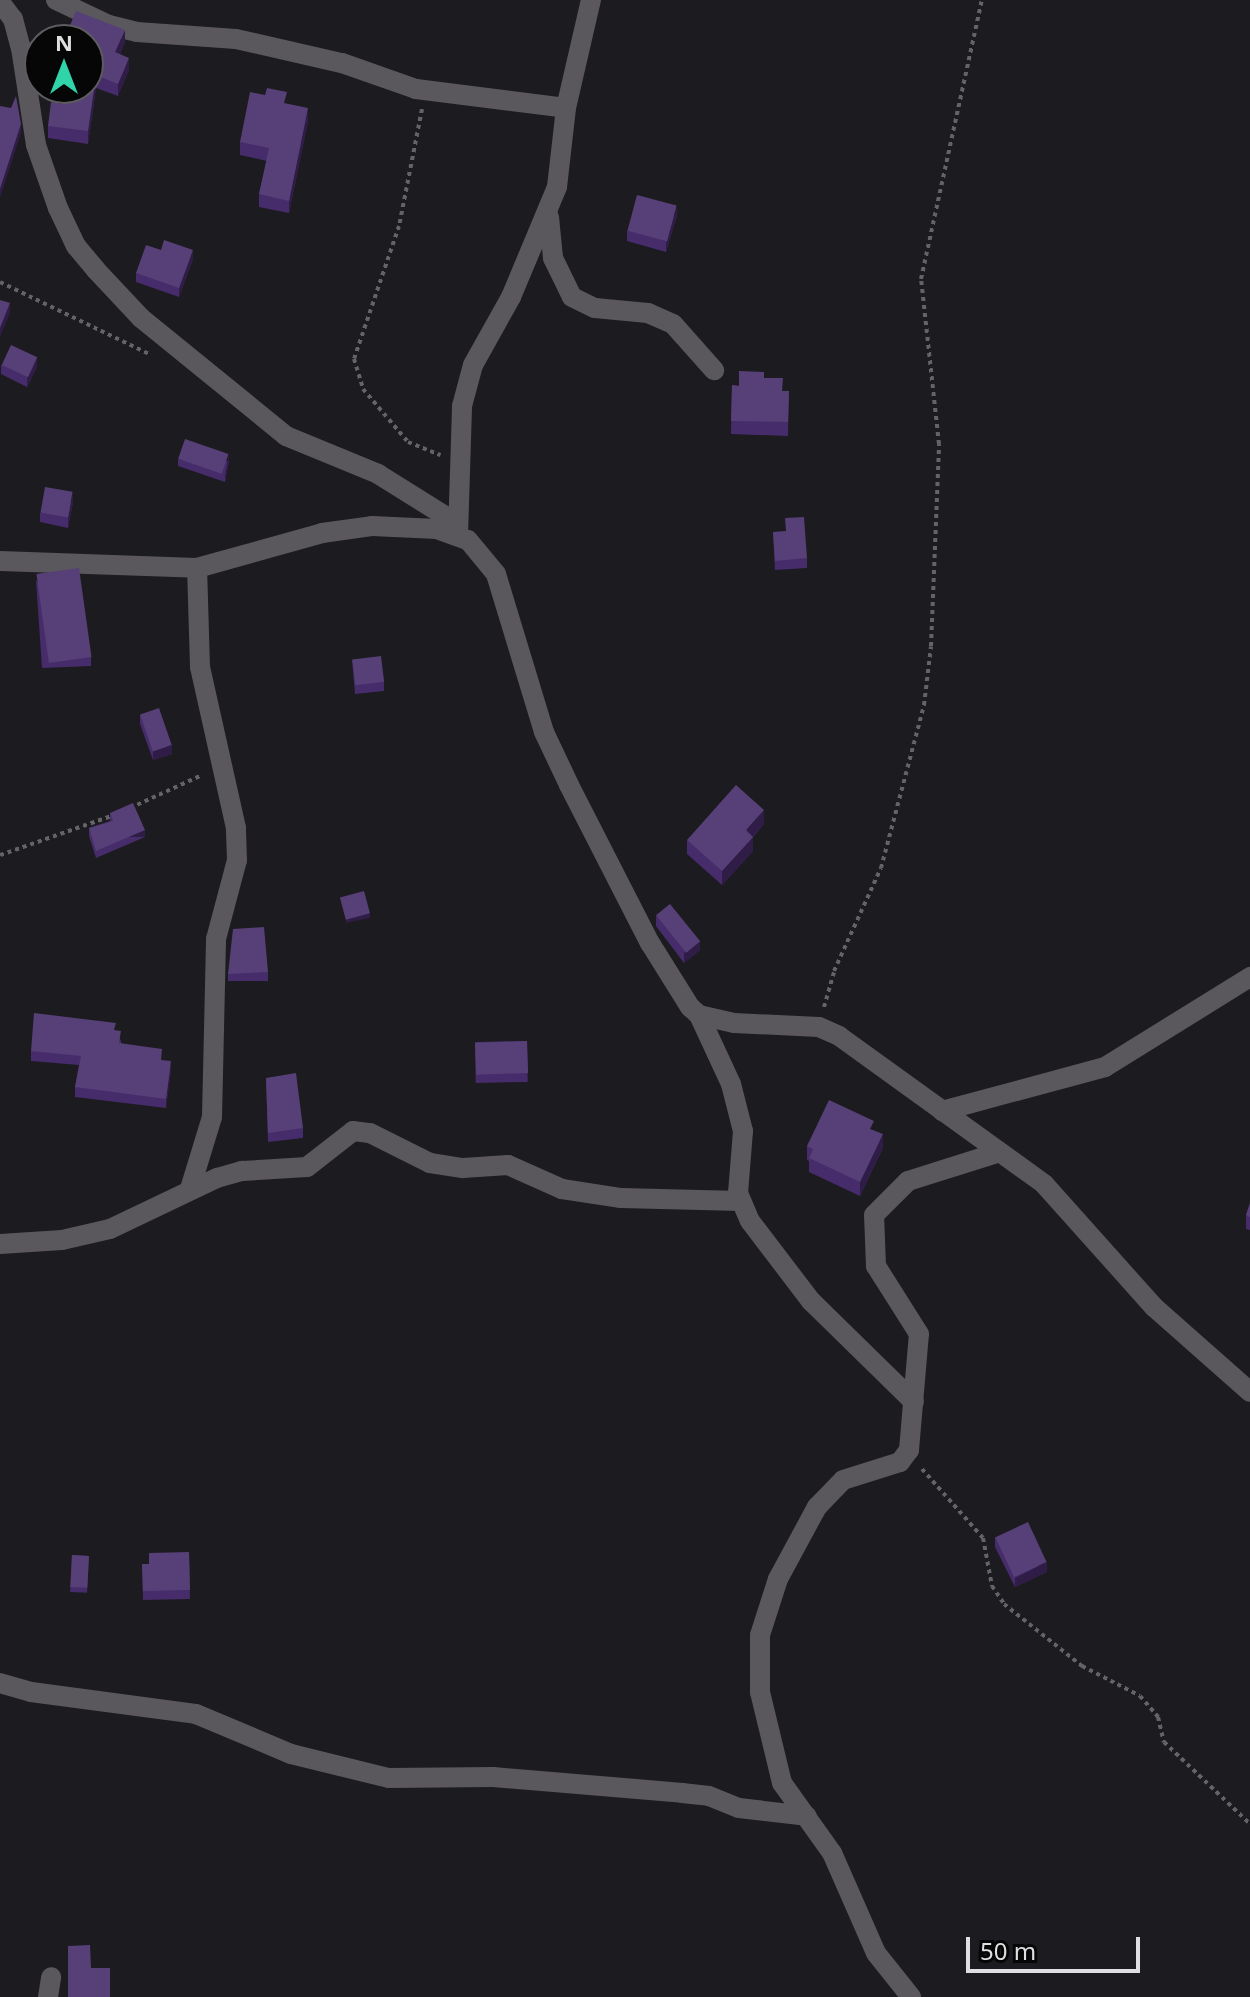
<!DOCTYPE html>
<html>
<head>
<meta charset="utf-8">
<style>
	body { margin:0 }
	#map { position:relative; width:1250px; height:1997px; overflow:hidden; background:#1c1b1f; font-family:"Noto Sans",sans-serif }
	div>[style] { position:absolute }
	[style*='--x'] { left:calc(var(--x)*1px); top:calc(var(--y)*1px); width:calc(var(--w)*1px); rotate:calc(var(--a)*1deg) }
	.path>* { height:4px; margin-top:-2px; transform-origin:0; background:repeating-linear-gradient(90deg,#646366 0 4px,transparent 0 8px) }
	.street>* { height:20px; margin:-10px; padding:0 10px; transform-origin:10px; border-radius:10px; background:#5a585d }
	.wall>* { inset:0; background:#462c6b; transform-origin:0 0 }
	.shaded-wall>* { inset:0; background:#2f1d47; transform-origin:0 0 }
	.building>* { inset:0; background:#573f77; transform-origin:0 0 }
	span { translate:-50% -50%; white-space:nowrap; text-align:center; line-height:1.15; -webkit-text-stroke:6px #070607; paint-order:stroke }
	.north { position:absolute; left:24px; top:24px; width:80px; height:80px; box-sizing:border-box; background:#070607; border:2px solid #5d5c5e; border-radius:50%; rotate:0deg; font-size:22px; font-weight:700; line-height:32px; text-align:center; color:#dfdee0 }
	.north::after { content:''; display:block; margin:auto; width:28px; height:36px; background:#31d4a9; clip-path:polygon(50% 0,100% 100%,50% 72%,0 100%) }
	.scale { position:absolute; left:966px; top:1937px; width:174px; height:36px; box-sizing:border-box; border:4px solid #dfdee0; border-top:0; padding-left:10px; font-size:24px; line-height:28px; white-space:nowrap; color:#dfdee0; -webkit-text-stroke:6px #070607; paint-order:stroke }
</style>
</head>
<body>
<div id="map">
	<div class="path">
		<div style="--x:422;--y:109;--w:119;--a:101.1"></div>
		<div style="--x:399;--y:226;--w:140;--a:108.7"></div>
		<div style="--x:354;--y:359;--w:31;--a:73"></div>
		<div style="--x:363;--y:389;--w:70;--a:49.7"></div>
		<div style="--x:408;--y:442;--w:35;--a:22"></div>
		<div style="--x:0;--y:282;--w:165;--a:25.8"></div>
		<div style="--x:130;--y:808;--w:79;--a:-24.6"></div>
		<div style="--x:0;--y:855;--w:121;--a:-19.3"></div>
		<div style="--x:824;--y:1007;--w:37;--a:-74"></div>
		<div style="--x:834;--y:971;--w:113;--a:-65.5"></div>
		<div style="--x:881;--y:868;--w:169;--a:-75.2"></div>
		<div style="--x:924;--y:705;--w:59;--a:-83.2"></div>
		<div style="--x:931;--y:646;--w:202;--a:-87.7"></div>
		<div style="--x:939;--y:444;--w:166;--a:-96.2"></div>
		<div style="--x:921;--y:279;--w:286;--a:-77.7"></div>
		<div style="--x:922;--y:1469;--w:92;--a:48.5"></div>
		<div style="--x:983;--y:1538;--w:49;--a:79.4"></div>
		<div style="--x:992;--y:1586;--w:22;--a:56"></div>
		<div style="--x:1004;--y:1604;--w:100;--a:38.5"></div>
		<div style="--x:1082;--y:1666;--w:65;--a:27.3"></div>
		<div style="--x:1140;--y:1696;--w:28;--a:49"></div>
		<div style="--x:1158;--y:1717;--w:26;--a:77"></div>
		<div style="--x:1164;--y:1742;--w:119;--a:43.6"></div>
	</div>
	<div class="street">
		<div style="--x:56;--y:0;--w:59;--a:25.3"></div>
		<div style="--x:109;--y:25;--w:29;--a:14"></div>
		<div style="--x:137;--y:32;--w:99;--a:4"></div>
		<div style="--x:236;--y:39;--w:109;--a:12.8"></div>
		<div style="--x:342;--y:63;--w:78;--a:19.4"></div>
		<div style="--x:416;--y:89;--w:151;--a:7.2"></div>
		<div style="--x:0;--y:2;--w:21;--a:53"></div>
		<div style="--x:13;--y:19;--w:30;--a:75"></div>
		<div style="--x:21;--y:48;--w:98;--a:81.2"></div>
		<div style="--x:36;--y:145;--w:67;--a:70.8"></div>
		<div style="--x:58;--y:208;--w:42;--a:64.7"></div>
		<div style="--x:76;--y:246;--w:31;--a:50"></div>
		<div style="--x:96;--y:270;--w:66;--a:46.8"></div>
		<div style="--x:141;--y:318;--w:187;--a:39.1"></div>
		<div style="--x:286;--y:436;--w:100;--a:22.4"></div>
		<div style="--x:378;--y:474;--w:94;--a:32"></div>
		<div style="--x:549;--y:217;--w:41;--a:84.4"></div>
		<div style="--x:553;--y:258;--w:43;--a:64"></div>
		<div style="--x:572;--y:297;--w:25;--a:26"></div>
		<div style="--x:595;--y:308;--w:53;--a:5.4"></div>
		<div style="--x:648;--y:313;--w:27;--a:24"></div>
		<div style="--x:673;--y:324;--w:62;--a:48.3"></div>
		<div style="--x:458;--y:535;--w:129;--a:-88.2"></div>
		<div style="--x:462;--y:406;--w:42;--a:-75"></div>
		<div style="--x:473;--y:365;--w:78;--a:-60.8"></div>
		<div style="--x:511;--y:297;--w:119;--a:-67.3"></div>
		<div style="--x:557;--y:187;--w:80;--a:-83.5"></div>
		<div style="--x:566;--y:108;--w:111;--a:-77"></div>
		<div style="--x:0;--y:561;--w:197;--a:2"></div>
		<div style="--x:197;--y:568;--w:130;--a:-15.6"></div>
		<div style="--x:322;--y:533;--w:50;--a:-8"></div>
		<div style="--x:372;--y:526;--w:65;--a:2.6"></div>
		<div style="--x:437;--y:529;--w:33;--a:20"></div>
		<div style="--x:468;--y:540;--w:44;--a:50.5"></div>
		<div style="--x:496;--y:574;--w:165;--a:73.1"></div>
		<div style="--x:544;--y:732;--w:59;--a:64.7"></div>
		<div style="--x:569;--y:785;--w:178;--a:62.9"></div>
		<div style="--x:650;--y:943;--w:75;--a:58"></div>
		<div style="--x:690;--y:1007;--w:12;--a:42"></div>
		<div style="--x:699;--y:1015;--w:36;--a:13"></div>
		<div style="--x:734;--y:1023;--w:85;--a:2.7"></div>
		<div style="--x:819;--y:1027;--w:22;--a:24"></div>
		<div style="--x:839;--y:1036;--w:253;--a:35.8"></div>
		<div style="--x:1044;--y:1184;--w:165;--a:48.2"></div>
		<div style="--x:1154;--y:1307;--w:128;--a:41.5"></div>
		<div style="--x:699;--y:1015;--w:76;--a:65.1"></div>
		<div style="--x:731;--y:1084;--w:49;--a:75.7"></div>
		<div style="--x:743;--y:1131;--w:62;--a:94.6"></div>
		<div style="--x:738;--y:1193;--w:30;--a:67"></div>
		<div style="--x:750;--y:1221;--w:101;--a:52.7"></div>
		<div style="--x:811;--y:1301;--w:144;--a:44.4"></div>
		<div style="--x:942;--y:1111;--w:169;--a:-15.1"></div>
		<div style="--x:1105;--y:1067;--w:171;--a:-31.8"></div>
		<div style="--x:190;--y:1189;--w:75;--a:-73"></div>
		<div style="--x:212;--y:1117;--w:178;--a:-88.7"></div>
		<div style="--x:216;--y:939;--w:82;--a:-75.1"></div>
		<div style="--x:237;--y:860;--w:32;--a:-92"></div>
		<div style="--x:236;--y:828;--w:165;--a:-102.6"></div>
		<div style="--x:200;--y:667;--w:99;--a:-91.7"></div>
		<div style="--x:0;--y:1244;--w:62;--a:-3.7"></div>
		<div style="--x:62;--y:1240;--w:49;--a:-12.9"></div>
		<div style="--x:110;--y:1229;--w:119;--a:-25.5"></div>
		<div style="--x:217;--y:1178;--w:26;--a:-16"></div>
		<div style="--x:242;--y:1171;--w:65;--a:-3.5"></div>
		<div style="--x:307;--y:1167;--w:58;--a:-38"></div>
		<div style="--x:353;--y:1131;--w:17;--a:7"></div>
		<div style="--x:370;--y:1133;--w:67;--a:26.6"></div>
		<div style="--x:430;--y:1163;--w:33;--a:9"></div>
		<div style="--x:463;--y:1168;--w:45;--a:-3.8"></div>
		<div style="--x:508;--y:1165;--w:59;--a:24"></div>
		<div style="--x:562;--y:1189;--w:60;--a:8.7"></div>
		<div style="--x:621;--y:1198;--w:119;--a:1.4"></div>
		<div style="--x:0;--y:1683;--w:32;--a:16"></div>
		<div style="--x:31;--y:1692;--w:166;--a:7.6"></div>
		<div style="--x:196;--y:1714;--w:103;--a:22.8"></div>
		<div style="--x:291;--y:1754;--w:101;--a:13.8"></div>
		<div style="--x:389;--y:1778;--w:104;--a:-0.6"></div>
		<div style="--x:493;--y:1777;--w:190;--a:4.8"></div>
		<div style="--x:682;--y:1793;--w:27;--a:6"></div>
		<div style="--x:709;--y:1796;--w:32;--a:22"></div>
		<div style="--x:739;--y:1808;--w:68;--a:6.7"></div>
		<div style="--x:48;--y:1997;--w:20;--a:-81"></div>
		<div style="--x:911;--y:1997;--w:56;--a:-128.5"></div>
		<div style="--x:876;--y:1953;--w:109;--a:-113.7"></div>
		<div style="--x:832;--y:1853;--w:86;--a:-125.5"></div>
		<div style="--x:782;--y:1783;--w:94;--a:-103.6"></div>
		<div style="--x:760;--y:1692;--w:57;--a:-90"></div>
		<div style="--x:760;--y:1635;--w:59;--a:-72.2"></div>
		<div style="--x:778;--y:1579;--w:82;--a:-61.6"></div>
		<div style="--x:817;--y:1507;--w:37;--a:-46"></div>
		<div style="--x:843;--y:1480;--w:60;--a:-17.5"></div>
		<div style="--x:900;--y:1462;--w:15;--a:-53"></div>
		<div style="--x:909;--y:1450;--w:116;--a:-85.1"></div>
		<div style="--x:919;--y:1334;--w:80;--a:-122.3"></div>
		<div style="--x:876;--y:1266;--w:51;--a:-92.2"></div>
		<div style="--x:874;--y:1215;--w:48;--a:-45"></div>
		<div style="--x:908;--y:1181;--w:96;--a:-17.5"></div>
	</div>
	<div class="wall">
		<div style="clip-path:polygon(88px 40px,125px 42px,120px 54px,129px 70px,118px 96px,96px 88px,88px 144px,48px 138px,48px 126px,63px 104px)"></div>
		<div style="clip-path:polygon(287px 104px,308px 121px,289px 213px,259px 207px,259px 194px,267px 161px,240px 155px,240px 142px)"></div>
		<div style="clip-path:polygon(677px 215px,666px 252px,627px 241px,627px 231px)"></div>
		<div style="clip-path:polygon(161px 250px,193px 259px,179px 297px,136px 282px,136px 273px)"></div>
		<div style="clip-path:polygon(1px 365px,37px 367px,27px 387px,1px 374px)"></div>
		<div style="clip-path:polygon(764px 378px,783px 391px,789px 391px,788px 436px,731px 434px,732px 385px,739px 386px)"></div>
		<div style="clip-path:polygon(178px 459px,229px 461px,225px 482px,178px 466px)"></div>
		<div style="clip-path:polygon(73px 502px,68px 528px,40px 522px,40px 513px)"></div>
		<div style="clip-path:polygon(773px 532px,807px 558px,807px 568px,775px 570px)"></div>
		<div style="clip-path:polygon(36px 580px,91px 657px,91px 666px,42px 668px)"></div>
		<div style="clip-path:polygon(352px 660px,384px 682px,384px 691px,355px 694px)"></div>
		<div style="clip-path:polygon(140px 714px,172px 754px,153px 760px,140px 724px)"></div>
		<div style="clip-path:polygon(110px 813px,145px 837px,96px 858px,89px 836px,89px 828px,110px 821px)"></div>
		<div style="clip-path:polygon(764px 824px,753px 837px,753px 851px,722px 885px,687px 854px,687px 840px)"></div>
		<div style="clip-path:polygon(656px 916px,700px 950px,684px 963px,656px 926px)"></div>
		<div style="left:268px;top:972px;width:9px;height:40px;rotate:90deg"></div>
		<div style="clip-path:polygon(116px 1031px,121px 1041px,121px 1043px,162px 1060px,171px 1070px,166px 1108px,75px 1097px,75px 1087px,79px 1065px,31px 1061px,31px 1051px)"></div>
		<div style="left:527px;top:1041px;width:41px;height:52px;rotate:89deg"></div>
		<div style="clip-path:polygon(266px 1078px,303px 1128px,303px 1138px,268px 1142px)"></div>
		<div style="clip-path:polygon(874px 1130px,883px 1148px,860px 1196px,809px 1172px,809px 1161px,807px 1160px,807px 1146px)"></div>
		<div style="clip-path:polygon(1250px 1203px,1250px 1230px,1246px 1229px,1246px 1215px)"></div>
		<div style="clip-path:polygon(995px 1537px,1047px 1572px,1015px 1587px,995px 1547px)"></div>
		<div style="clip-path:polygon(189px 1552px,190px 1599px,143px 1600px,142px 1564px,149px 1564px)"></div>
		<div style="left:72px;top:1555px;width:17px;height:37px;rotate:3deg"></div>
	</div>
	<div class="shaded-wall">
		<div style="clip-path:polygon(125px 30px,125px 42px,115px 65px,115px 52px)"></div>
		<div style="clip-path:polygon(129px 58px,129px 70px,118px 96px,118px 84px)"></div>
		<div style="clip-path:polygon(96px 75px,96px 88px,88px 144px,88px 131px)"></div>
		<div style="clip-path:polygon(308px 108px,308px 121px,289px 213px,289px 201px)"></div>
		<div style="clip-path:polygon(21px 124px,21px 133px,0 198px,0 189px)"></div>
		<div style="clip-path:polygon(677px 206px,677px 215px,666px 252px,666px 243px)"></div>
		<div style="clip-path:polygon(193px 250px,193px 259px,179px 297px,179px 288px)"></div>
		<div style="clip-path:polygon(10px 303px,10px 313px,0 337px,0 328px)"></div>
		<div style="clip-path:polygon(37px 357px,37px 367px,27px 387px,27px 378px)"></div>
		<div style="clip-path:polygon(229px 454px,229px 461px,225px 482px,225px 475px)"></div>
		<div style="clip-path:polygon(73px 492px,73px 502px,68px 528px,68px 518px)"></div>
		<div style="clip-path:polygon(172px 745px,172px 754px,153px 760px,153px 751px)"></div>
		<div style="clip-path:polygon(764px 810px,764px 824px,746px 844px,746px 830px)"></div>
		<div style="left:145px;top:830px;width:7px;height:53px;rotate:90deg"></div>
		<div style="clip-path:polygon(753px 837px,753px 851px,722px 885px,722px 871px)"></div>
		<div style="clip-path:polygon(370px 913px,370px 918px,346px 923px,346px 919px)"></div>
		<div style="clip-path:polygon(700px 941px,700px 950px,684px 963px,684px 953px)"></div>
		<div style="clip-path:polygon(171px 1061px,171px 1070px,166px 1108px,166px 1099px)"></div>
		<div style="clip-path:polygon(883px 1134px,883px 1148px,860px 1196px,860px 1182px)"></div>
		<div style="clip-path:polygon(1047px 1562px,1047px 1572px,1015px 1587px,1015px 1578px)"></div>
	</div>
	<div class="building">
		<div style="clip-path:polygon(76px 11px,125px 30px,115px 52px,129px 58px,118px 84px,96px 75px,88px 131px,48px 126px,51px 102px,63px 104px,65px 88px,88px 88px,88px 40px,64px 40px)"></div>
		<div style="clip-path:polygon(267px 88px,287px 92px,284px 103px,308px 108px,289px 201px,259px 194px,269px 148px,240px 142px,250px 92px,265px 95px)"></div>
		<div style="clip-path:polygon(16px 96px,21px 124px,0 189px,0 106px,11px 108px)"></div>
		<div style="left:637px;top:195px;width:41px;height:37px;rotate:15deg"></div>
		<div style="clip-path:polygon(164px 240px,193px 250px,179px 288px,136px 273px,146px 245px,161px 250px)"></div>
		<div style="clip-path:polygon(0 300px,10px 303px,0 328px)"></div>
		<div style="left:11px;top:345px;width:29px;height:22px;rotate:25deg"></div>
		<div style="clip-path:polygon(739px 371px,764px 372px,764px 378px,783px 378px,782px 391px,789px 391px,788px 422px,731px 421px,732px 385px,739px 386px)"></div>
		<div style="left:185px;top:439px;width:46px;height:21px;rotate:19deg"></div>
		<div style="left:45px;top:487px;width:28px;height:26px;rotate:10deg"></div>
		<div style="clip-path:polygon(804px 517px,807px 558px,775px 561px,773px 532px,786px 531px,785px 518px)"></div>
		<div style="left:79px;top:568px;width:90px;height:43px;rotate:82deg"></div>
		<div style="left:381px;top:656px;width:26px;height:29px;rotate:83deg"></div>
		<div style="left:159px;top:708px;width:39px;height:20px;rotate:71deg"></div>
		<div style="clip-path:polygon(736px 785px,764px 810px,746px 830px,753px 837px,722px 871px,687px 840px)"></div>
		<div style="clip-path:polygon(133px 803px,145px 830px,96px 851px,89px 828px,113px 821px,110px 813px)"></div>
		<div style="left:364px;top:891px;width:23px;height:25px;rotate:75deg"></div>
		<div style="left:670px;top:904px;width:48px;height:18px;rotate:51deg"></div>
		<div style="clip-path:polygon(264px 927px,268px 972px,228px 974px,233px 929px)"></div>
		<div style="clip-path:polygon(34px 1013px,116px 1023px,114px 1030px,121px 1031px,119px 1043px,162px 1049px,161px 1060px,171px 1061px,166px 1099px,75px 1087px,81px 1056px,31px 1051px)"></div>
		<div style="left:527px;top:1041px;width:32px;height:52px;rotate:88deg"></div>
		<div style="clip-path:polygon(296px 1073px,303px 1128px,268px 1133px,266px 1078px)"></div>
		<div style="clip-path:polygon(829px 1100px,874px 1121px,870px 1129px,883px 1134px,860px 1182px,809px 1158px,813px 1149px,807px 1146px)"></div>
		<div style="clip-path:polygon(1250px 1203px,1250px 1217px,1246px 1215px)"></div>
		<div style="left:1028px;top:1522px;width:44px;height:36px;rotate:65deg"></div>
		<div style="clip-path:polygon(189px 1552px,190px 1590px,143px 1591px,142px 1564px,149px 1564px,149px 1553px)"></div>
		<div style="left:72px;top:1555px;width:17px;height:32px;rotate:3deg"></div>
		<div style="clip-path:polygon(90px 1945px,91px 1968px,110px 1968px,110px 1997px,68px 1997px,68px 1946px)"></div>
	</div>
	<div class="north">N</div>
	<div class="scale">50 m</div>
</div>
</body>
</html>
